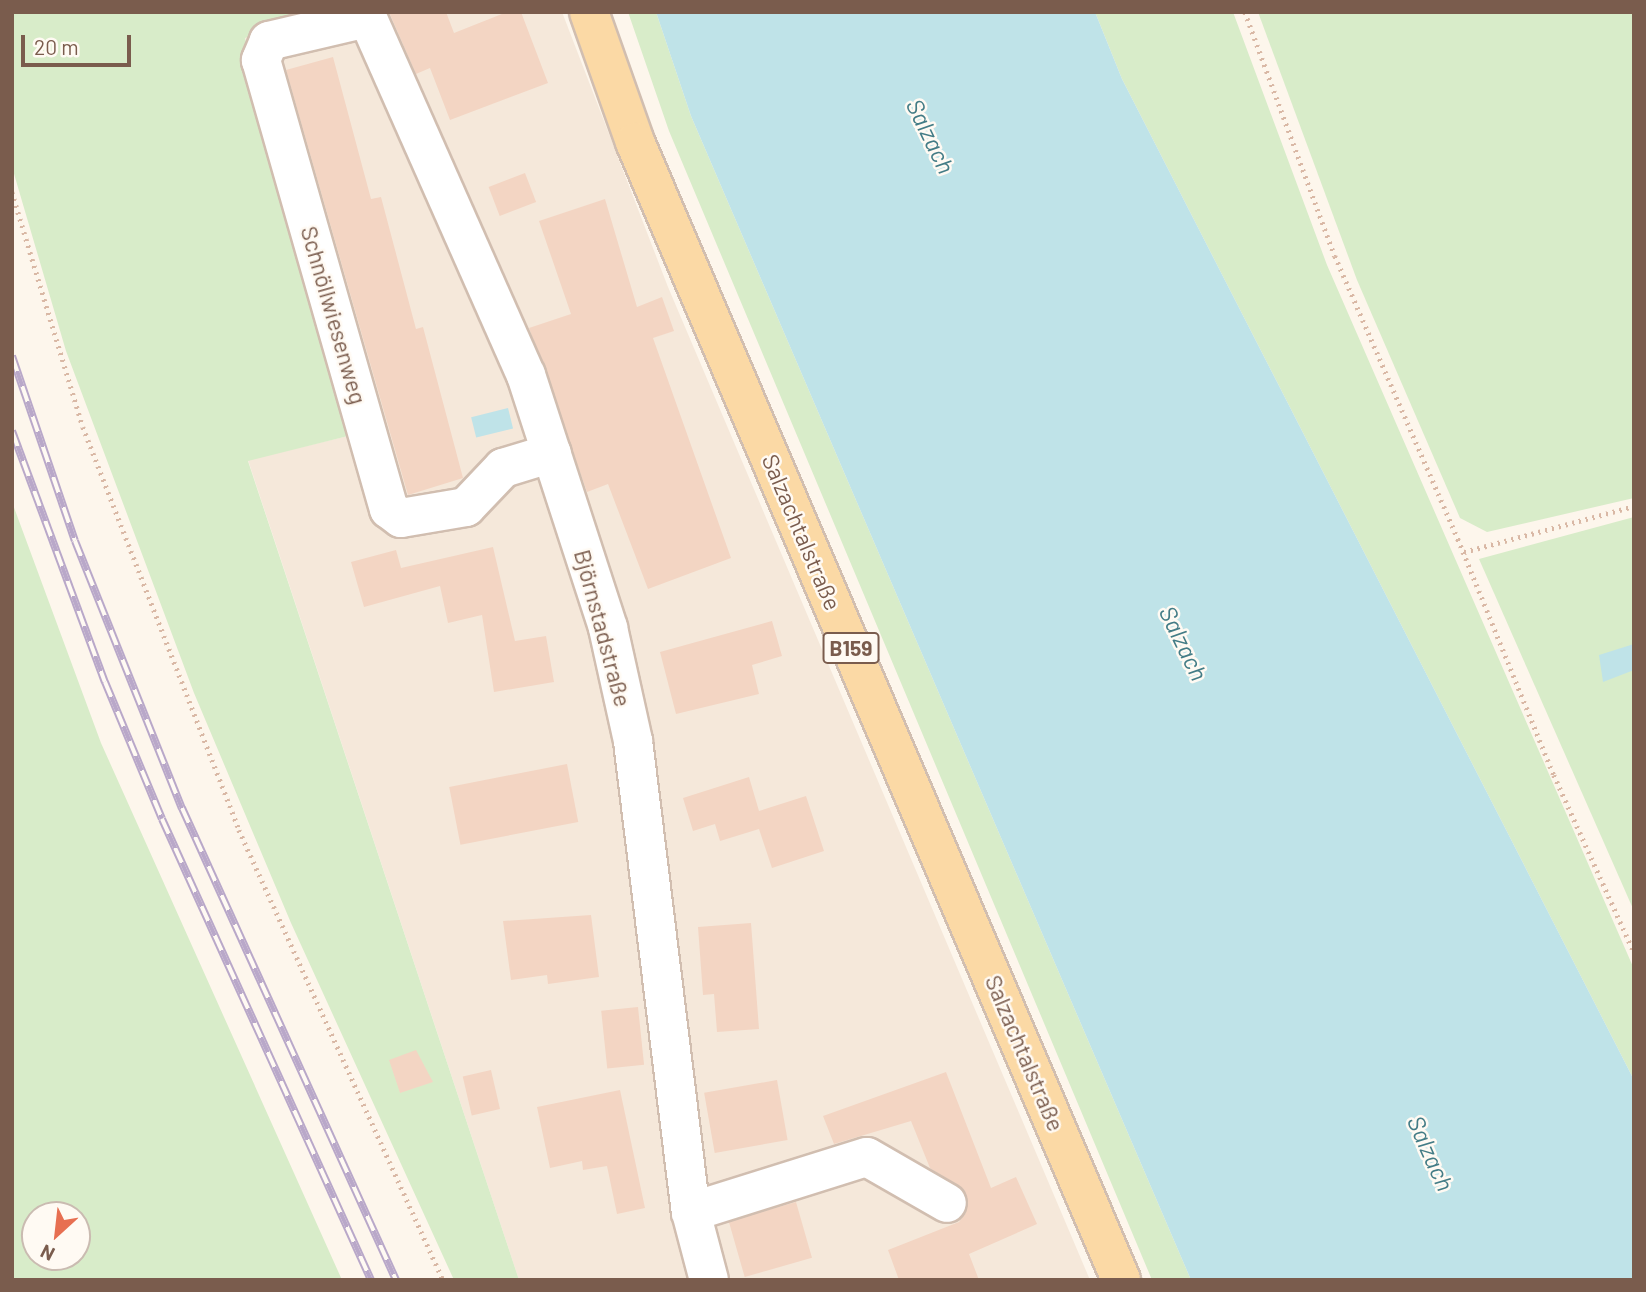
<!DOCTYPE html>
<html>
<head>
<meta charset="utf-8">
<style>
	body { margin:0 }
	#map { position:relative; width:1646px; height:1292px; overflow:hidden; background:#fdf6ec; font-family:Barlow,sans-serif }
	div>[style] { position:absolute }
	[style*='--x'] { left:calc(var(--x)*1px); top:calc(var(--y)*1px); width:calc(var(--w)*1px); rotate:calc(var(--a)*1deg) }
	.residential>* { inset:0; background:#f5e8da }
	.green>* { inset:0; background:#d8ecc9 }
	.water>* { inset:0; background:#bfe3e8; transform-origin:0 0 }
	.building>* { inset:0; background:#f3d5c3; transform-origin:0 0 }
	.path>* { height:4.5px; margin-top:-2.25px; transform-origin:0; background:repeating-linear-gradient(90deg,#d9b8a5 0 2px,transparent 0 7px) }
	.roads { filter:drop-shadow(2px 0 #d1beb0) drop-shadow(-2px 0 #d1beb0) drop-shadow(0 2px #d1beb0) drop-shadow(0 -2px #d1beb0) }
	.minor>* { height:38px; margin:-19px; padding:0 19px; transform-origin:19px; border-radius:19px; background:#fff }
	.major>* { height:38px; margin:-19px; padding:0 19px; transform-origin:19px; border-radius:19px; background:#fbd9a5 }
	.rail>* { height:8px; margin-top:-4px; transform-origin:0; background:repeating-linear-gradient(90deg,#fffaf3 0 16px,#b9a8c9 0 32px); box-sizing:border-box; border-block:2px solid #b9a8c9 }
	span { translate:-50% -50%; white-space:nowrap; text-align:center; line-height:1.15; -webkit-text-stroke:5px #fffaf3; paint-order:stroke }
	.shield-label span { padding:2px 5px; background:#fffaf3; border:2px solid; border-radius:5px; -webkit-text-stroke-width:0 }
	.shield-label { font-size:21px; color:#7a5c4d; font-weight:700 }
	.street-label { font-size:23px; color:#7a5c4d }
	.water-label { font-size:24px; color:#437c86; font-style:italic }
	.frame { position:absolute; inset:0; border:14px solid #7a5c4d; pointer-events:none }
	.north { position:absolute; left:21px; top:1201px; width:70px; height:70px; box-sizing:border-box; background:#fffaf3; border:2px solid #cabbb1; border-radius:50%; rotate:207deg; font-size:19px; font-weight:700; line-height:28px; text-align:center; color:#7a5c4d }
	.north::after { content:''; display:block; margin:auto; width:24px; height:32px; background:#e76f51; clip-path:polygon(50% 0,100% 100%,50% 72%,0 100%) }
	.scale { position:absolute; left:21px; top:35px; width:110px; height:32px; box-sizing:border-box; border:4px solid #7a5c4d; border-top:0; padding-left:9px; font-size:21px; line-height:24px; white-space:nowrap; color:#7a5c4d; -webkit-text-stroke:5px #fffaf3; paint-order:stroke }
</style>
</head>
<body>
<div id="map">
	<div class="residential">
		<div style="clip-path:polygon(322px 12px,562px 12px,668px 287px,1090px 1280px,519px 1280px,248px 460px,352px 435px,245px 37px)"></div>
	</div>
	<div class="green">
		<div style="clip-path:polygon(12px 12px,322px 12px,245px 38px,352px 435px,248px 461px,519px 1280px,454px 1280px,291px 923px,194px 693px,66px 351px,12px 167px)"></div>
		<div style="clip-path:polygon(628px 12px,656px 12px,691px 116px,1191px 1280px,1152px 1280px,669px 131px)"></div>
		<div style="clip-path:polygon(1095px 12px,1233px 12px,1327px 265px,1634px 969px,1634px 1080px,1122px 79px)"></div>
		<div style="clip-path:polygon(1258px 12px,1634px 12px,1634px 498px,1487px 532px,1460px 518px,1357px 280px)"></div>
		<div style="clip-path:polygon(evenodd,12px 502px,101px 743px,342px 1280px,12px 1280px,12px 502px,77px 1215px,77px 1257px,35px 1257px,35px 1215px,77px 1215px)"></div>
		<div style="clip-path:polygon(1634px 517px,1634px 911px,1479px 559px)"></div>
	</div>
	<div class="water">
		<div style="clip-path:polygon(656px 12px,1095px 12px,1122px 79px,1634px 1080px,1634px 1280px,1191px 1280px,691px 116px)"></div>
		<div style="left:508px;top:408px;width:21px;height:38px;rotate:76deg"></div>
		<div style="clip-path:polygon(1634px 644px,1634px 670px,1603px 682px,1599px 655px)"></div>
	</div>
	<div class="building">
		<div style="clip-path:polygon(389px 12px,446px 12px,454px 33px,507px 12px,521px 12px,548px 83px,450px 120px,430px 68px,416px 74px)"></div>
		<div style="clip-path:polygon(333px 57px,371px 199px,381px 197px,416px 329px,423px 327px,463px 478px,408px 495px,286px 70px)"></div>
		<div style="left:525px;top:173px;width:31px;height:39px;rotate:69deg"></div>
		<div style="clip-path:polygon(605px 199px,637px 307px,662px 297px,674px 331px,653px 338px,731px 558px,648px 589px,608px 484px,587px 492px,529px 328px,571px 314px,539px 221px)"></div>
		<div style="clip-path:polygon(493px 547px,515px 641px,546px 636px,554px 682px,494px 692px,482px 615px,448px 623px,440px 586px,364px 607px,351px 562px,396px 550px,401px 568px)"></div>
		<div style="clip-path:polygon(772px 621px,782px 656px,752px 665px,759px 694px,676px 714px,660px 652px)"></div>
		<div style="left:567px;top:764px;width:59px;height:120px;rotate:79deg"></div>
		<div style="clip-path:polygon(749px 777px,759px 811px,806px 796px,824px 851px,772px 868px,759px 829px,720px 841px,715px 824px,693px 831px,683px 798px)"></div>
		<div style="clip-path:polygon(591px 915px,599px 977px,548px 984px,547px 975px,511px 980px,503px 921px)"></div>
		<div style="clip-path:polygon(751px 923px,759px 1029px,717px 1032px,714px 994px,703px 995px,698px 927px)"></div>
		<div style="left:638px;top:1007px;width:58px;height:37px;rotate:84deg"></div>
		<div style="clip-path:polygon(416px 1050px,433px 1082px,400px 1093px,389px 1060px)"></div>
		<div style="left:491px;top:1070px;width:40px;height:29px;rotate:77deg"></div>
		<div style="clip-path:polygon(946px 1072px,991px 1188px,1016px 1177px,1037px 1224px,969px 1254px,979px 1280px,899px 1280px,888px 1250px,959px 1222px,966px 1213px,966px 1193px,930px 1168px,911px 1121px,834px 1144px,823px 1116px)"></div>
		<div style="left:777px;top:1080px;width:61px;height:74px;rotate:80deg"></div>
		<div style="clip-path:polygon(620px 1090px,645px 1208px,617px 1214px,607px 1166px,583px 1170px,582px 1161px,550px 1168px,537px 1107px)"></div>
		<div style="left:796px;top:1202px;width:58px;height:70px;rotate:74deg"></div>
	</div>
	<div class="path">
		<div style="--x:1245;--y:12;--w:260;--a:69.8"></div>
		<div style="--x:1335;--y:256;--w:309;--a:66.5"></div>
		<div style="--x:1458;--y:539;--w:255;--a:67.9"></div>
		<div style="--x:1554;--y:775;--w:194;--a:65.7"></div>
		<div style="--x:12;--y:192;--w:245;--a:73.2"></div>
		<div style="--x:83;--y:427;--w:432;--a:68.8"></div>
		<div style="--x:239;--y:830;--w:494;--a:65.6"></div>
		<div style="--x:1464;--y:552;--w:176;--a:-15.1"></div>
	</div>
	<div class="roads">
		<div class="minor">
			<div style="--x:365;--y:12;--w:397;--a:66.1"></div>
			<div style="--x:526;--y:375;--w:266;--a:72"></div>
			<div style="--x:608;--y:628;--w:116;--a:77.5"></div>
			<div style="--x:633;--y:741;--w:475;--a:83"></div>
			<div style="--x:691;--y:1212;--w:70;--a:75.2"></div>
			<div style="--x:367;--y:18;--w:101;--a:166.8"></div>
			<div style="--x:269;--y:41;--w:21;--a:113"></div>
			<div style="--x:261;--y:60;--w:467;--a:74.1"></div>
			<div style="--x:389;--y:509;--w:15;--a:37"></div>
			<div style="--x:401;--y:518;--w:66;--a:-9.6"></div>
			<div style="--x:466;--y:507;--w:54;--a:-46.5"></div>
			<div style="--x:503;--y:468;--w:51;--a:-17"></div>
			<div style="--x:691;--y:1212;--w:184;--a:-17.4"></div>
			<div style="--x:867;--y:1157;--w:92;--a:29.9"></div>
		</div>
		<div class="major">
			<div style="--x:589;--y:12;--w:138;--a:70.5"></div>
			<div style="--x:635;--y:142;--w:1237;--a:66.87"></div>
		</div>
	</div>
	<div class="rail">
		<div style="--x:12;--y:356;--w:195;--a:71.2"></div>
		<div style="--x:75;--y:541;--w:288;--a:68.2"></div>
		<div style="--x:182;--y:808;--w:518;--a:65.61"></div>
		<div style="--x:12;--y:431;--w:268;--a:69.7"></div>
		<div style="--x:105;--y:682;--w:148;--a:67.4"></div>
		<div style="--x:162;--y:819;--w:506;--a:65.61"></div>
	</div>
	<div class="shield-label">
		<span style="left:851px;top:648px">B159</span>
	</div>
	<div class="street-label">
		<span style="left:334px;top:315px;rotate:74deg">Schnöllwiesenweg</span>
		<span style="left:802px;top:532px;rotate:67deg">Salzachtalstraße</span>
		<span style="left:603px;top:628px;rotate:75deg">Björnstadstraße</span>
		<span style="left:1025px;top:1053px;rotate:67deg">Salzachtalstraße</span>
	</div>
	<div class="water-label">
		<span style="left:931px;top:136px;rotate:64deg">Salzach</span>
		<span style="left:1184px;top:643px;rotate:64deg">Salzach</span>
		<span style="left:1431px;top:1153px;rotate:66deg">Salzach</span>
	</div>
	<div class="frame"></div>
	<div class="north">N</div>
	<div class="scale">20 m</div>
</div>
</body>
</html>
